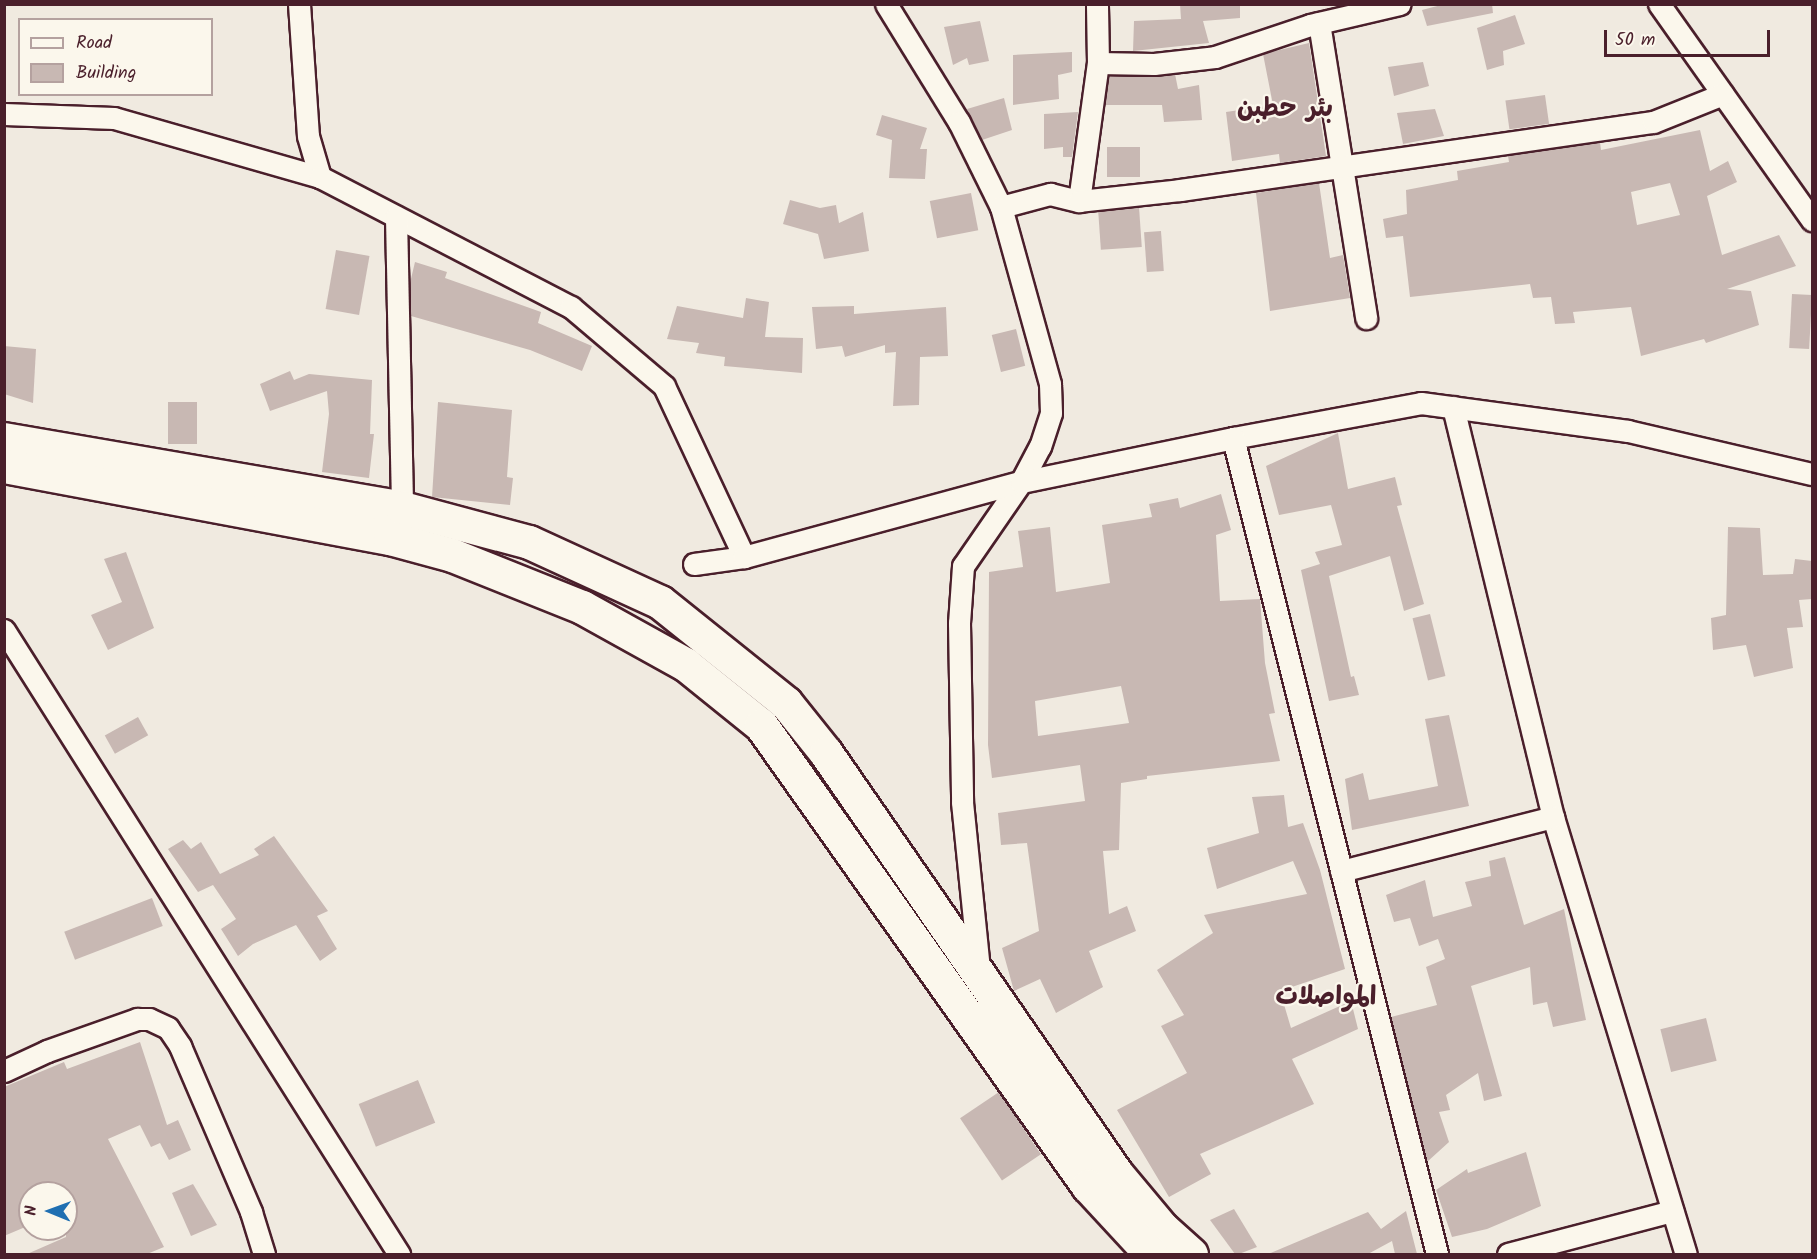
<!DOCTYPE html>
<html>
<head>
<meta charset="utf-8">
<style>
	body { margin:0 }
	#map { position:relative; width:1817px; height:1259px; overflow:hidden; background:#f0eae0; font-family:Kalam,"Playpen Sans Arabic",sans-serif }
	div>[style] { position:absolute }
	[style*='--x'] { left:calc(var(--x)*1px); top:calc(var(--y)*1px); width:calc(var(--w)*1px); rotate:calc(var(--a)*1deg) }
	.building>* { inset:0; background:#c8b8b3; transform-origin:0 0 }
	.roads { filter:drop-shadow(2px 0 #4a1f2b) drop-shadow(-2px 0 #4a1f2b) drop-shadow(0 2px #4a1f2b) drop-shadow(0 -2px #4a1f2b) }
	.street>* { height:21px; margin:-10.5px; padding:0 10.5px; transform-origin:10.5px; border-radius:10.5px; background:#fbf7ec }
	.primary>* { height:33px; margin:-16.5px; padding:0 16.5px; transform-origin:16.5px; border-radius:16.5px; background:#fbf7ec }
	span { translate:-50% -50%; white-space:nowrap; text-align:center; line-height:1.15; -webkit-text-stroke:4.5px #fbf7ec; paint-order:stroke }
	.district-label { font-size:26px; color:#4a1f2b; font-weight:700 }
	.frame { position:absolute; inset:0; border:6px solid #4a1f2b; pointer-events:none }
	.legend { position:absolute; left:18px; top:18px; width:195px; height:78px; box-sizing:border-box; background:#fbf7ec; border:2px solid #b4a19f; margin:0; padding:8px 10px; list-style:none; font-size:18px; color:#4a1f2b }
	.legend li { display:flex; align-items:center; gap:12px; height:30px }
	.legend b { width:30px; border:2px solid #b4a19f }
	.north { position:absolute; left:18px; top:1181px; width:60px; height:60px; box-sizing:border-box; background:#fbf7ec; border:2px solid #b4a19f; border-radius:50%; rotate:271deg; font-size:16px; font-weight:700; line-height:24px; text-align:center; color:#4a1f2b }
	.north::after { content:''; display:block; margin:auto; width:21px; height:27px; background:#1f6fb2; clip-path:polygon(50% 0,100% 100%,50% 72%,0 100%) }
	.scale { position:absolute; left:1604px; top:30px; width:166px; height:27px; box-sizing:border-box; border:3px solid #4a1f2b; border-top:0; padding-left:8px; font-size:18px; line-height:21px; white-space:nowrap; color:#4a1f2b; -webkit-text-stroke:4px #fbf7ec; paint-order:stroke }
</style>
</head>
<body>
<div id="map">
	<div class="building">
		<div style="clip-path:polygon(1180px 4px,1240px 4px,1240px 18px,1203px 21px,1209px 43px,1133px 51px,1134px 21px,1181px 19px)"></div>
		<div style="clip-path:polygon(1445px 4px,1492px 4px,1493px 13px,1427px 26px,1422px 10px)"></div>
		<div style="clip-path:polygon(1515px 15px,1525px 44px,1503px 51px,1504px 65px,1487px 70px,1477px 28px)"></div>
		<div style="clip-path:polygon(980px 21px,989px 61px,969px 65px,967px 58px,953px 65px,944px 27px)"></div>
		<div style="clip-path:polygon(1309px 43px,1326px 156px,1280px 163px,1279px 154px,1232px 161px,1226px 112px,1273px 105px,1263px 54px)"></div>
		<div style="clip-path:polygon(1072px 52px,1072px 72px,1058px 75px,1059px 99px,1013px 105px,1013px 55px)"></div>
		<div style="clip-path:polygon(1423px 62px,1429px 86px,1394px 96px,1388px 67px)"></div>
		<div style="clip-path:polygon(1175px 74px,1178px 89px,1199px 85px,1202px 120px,1164px 122px,1162px 105px,1105px 105px,1109px 76px)"></div>
		<div style="left:1545px;top:95px;width:29px;height:40px;rotate:82deg"></div>
		<div style="clip-path:polygon(1004px 98px,1012px 130px,982px 140px,967px 109px)"></div>
		<div style="clip-path:polygon(1435px 109px,1444px 136px,1403px 144px,1397px 113px)"></div>
		<div style="clip-path:polygon(1078px 112px,1072px 157px,1063px 157px,1063px 147px,1044px 149px,1044px 114px)"></div>
		<div style="clip-path:polygon(882px 115px,927px 128px,920px 149px,927px 149px,925px 179px,889px 178px,892px 140px,876px 135px)"></div>
		<div style="clip-path:polygon(evenodd,1700px 130px,1710px 171px,1728px 161px,1737px 182px,1707px 196px,1722px 255px,1779px 235px,1796px 266px,1727px 289px,1751px 291px,1759px 325px,1706px 343px,1704px 339px,1641px 356px,1631px 307px,1573px 312px,1575px 323px,1555px 324px,1551px 297px,1533px 298px,1530px 284px,1410px 297px,1403px 236px,1386px 238px,1383px 219px,1407px 214px,1406px 190px,1458px 180px,1457px 171px,1509px 162px,1508px 156px,1600px 142px,1601px 150px,1700px 130px,1670px 183px,1680px 215px,1637px 225px,1631px 192px,1670px 183px)"></div>
		<div style="left:1107px;top:147px;width:33px;height:30px"></div>
		<div style="clip-path:polygon(1319px 183px,1330px 258px,1343px 255px,1350px 298px,1270px 311px,1256px 193px)"></div>
		<div style="left:971px;top:193px;width:38px;height:42px;rotate:79deg"></div>
		<div style="clip-path:polygon(790px 200px,820px 208px,836px 205px,839px 223px,863px 212px,869px 251px,824px 259px,818px 234px,783px 224px)"></div>
		<div style="left:1139px;top:207px;width:40px;height:41px;rotate:86deg"></div>
		<div style="left:1161px;top:231px;width:40px;height:17px;rotate:86deg"></div>
		<div style="left:336px;top:250px;width:34px;height:60px;rotate:10deg"></div>
		<div style="clip-path:polygon(415px 262px,447px 272px,445px 278px,541px 312px,538px 323px,592px 346px,582px 371px,530px 350px,411px 316px,410px 283px)"></div>
		<div style="left:1792px;top:294px;width:20px;height:54px;rotate:3deg"></div>
		<div style="clip-path:polygon(746px 298px,769px 302px,765px 337px,803px 338px,802px 373px,724px 366px,725px 357px,696px 353px,699px 343px,667px 339px,677px 306px,743px 318px)"></div>
		<div style="clip-path:polygon(854px 306px,854px 314px,946px 307px,948px 356px,920px 357px,919px 405px,893px 406px,896px 352px,885px 353px,885px 345px,845px 357px,842px 346px,816px 349px,812px 307px)"></div>
		<div style="left:1016px;top:329px;width:38px;height:25px;rotate:76deg"></div>
		<div style="clip-path:polygon(4px 346px,36px 349px,33px 403px,4px 394px)"></div>
		<div style="clip-path:polygon(290px 371px,294px 380px,309px 374px,372px 380px,370px 434px,374px 434px,369px 478px,322px 472px,329px 414px,327px 391px,270px 411px,260px 384px)"></div>
		<div style="left:168px;top:402px;width:29px;height:42px"></div>
		<div style="clip-path:polygon(438px 402px,512px 410px,507px 477px,513px 478px,510px 505px,432px 497px)"></div>
		<div style="clip-path:polygon(1338px 433px,1348px 489px,1395px 477px,1402px 505px,1397px 506px,1424px 604px,1404px 611px,1390px 556px,1329px 576px,1351px 677px,1354px 676px,1359px 695px,1329px 701px,1301px 570px,1320px 564px,1315px 552px,1342px 545px,1331px 505px,1279px 515px,1266px 466px)"></div>
		<div style="clip-path:polygon(evenodd,1221px 494px,1231px 530px,1216px 535px,1220px 601px,1260px 599px,1265px 663px,1275px 713px,1269px 714px,1280px 761px,1147px 776px,1147px 779px,1121px 783px,1119px 850px,1103px 851px,1109px 914px,1127px 906px,1136px 931px,1089px 951px,1103px 987px,1056px 1013px,1040px 979px,1014px 991px,1002px 948px,1039px 931px,1027px 843px,1001px 845px,998px 813px,1085px 801px,1080px 765px,992px 778px,988px 745px,989px 572px,1023px 567px,1018px 531px,1050px 527px,1056px 592px,1110px 583px,1102px 525px,1152px 517px,1149px 504px,1178px 498px,1180px 508px,1221px 494px,1121px 686px,1129px 723px,1038px 736px,1035px 701px,1121px 686px)"></div>
		<div style="clip-path:polygon(1728px 527px,1760px 528px,1763px 575px,1793px 574px,1795px 559px,1812px 561px,1812px 599px,1799px 600px,1803px 627px,1787px 628px,1793px 668px,1754px 677px,1746px 645px,1713px 650px,1711px 618px,1726px 615px)"></div>
		<div style="clip-path:polygon(126px 552px,154px 628px,108px 650px,91px 615px,122px 602px,104px 559px)"></div>
		<div style="left:1430px;top:614px;width:64px;height:18px;rotate:76deg"></div>
		<div style="clip-path:polygon(1449px 715px,1469px 806px,1352px 830px,1345px 779px,1363px 773px,1369px 800px,1438px 786px,1425px 719px)"></div>
		<div style="left:138px;top:717px;width:21px;height:38px;rotate:61deg"></div>
		<div style="clip-path:polygon(1284px 795px,1288px 827px,1303px 823px,1320px 870px,1345px 969px,1280px 991px,1291px 1028px,1351px 1001px,1358px 1029px,1292px 1059px,1314px 1104px,1200px 1154px,1211px 1174px,1169px 1197px,1117px 1110px,1187px 1073px,1161px 1026px,1184px 1015px,1157px 970px,1213px 933px,1204px 915px,1307px 894px,1293px 861px,1217px 889px,1207px 848px,1259px 833px,1252px 797px)"></div>
		<div style="clip-path:polygon(274px 836px,328px 911px,317px 916px,337px 949px,320px 961px,296px 925px,253px 944px,238px 956px,221px 929px,236px 919px,213px 885px,198px 892px,168px 849px,183px 840px,191px 849px,201px 842px,220px 874px,259px 855px,254px 849px)"></div>
		<div style="clip-path:polygon(1505px 857px,1524px 925px,1564px 909px,1586px 1020px,1553px 1027px,1547px 1002px,1533px 1005px,1530px 967px,1471px 986px,1502px 1096px,1484px 1101px,1478px 1073px,1446px 1095px,1450px 1110px,1439px 1112px,1449px 1142px,1427px 1162px,1391px 1017px,1437px 1005px,1426px 967px,1445px 959px,1438px 939px,1419px 946px,1410px 918px,1394px 922px,1386px 895px,1425px 880px,1433px 917px,1472px 906px,1465px 882px,1491px 876px,1489px 861px)"></div>
		<div style="left:152px;top:898px;width:30px;height:94px;rotate:69deg"></div>
		<div style="left:1706px;top:1018px;width:44px;height:47px;rotate:76deg"></div>
		<div style="clip-path:polygon(140px 1042px,167px 1125px,178px 1120px,191px 1150px,169px 1160px,160px 1143px,151px 1147px,140px 1125px,108px 1139px,164px 1247px,147px 1254px,27px 1254px,66px 1237px,66px 1193px,30px 1193px,30px 1225px,4px 1236px,4px 1087px,64px 1062px,67px 1069px)"></div>
		<div style="left:418px;top:1080px;width:46px;height:64px;rotate:68deg"></div>
		<div style="left:999px;top:1092px;width:75px;height:47px;rotate:56deg"></div>
		<div style="clip-path:polygon(1526px 1152px,1541px 1206px,1487px 1229px,1452px 1237px,1436px 1190px,1467px 1169px,1468px 1173px)"></div>
		<div style="clip-path:polygon(193px 1184px,217px 1225px,191px 1236px,172px 1193px)"></div>
		<div style="clip-path:polygon(1234px 1209px,1257px 1247px,1239px 1254px,1235px 1254px,1210px 1220px)"></div>
		<div style="clip-path:polygon(1406px 1211px,1417px 1254px,1395px 1254px,1392px 1241px,1368px 1254px,1268px 1254px,1368px 1212px,1381px 1229px)"></div>
	</div>
	<div class="roads">
		<div class="street">
			<div style="--x:299;--y:4;--w:132;--a:86.1"></div>
			<div style="--x:308;--y:136;--w:43;--a:73.7"></div>
			<div style="--x:886;--y:4;--w:139;--a:58.3"></div>
			<div style="--x:959;--y:122;--w:95;--a:63.7"></div>
			<div style="--x:1001;--y:207;--w:184;--a:74.5"></div>
			<div style="--x:1050;--y:384;--w:29;--a:88"></div>
			<div style="--x:1051;--y:413;--w:35;--a:108"></div>
			<div style="--x:1040;--y:446;--w:41;--a:117.8"></div>
			<div style="--x:1021;--y:482;--w:102;--a:124.6"></div>
			<div style="--x:963;--y:566;--w:57;--a:94"></div>
			<div style="--x:959;--y:623;--w:179;--a:89"></div>
			<div style="--x:962;--y:802;--w:168;--a:84.2"></div>
			<div style="--x:1659;--y:4;--w:265;--a:54.7"></div>
			<div style="--x:1319;--y:23;--w:299;--a:80.9"></div>
			<div style="--x:1098;--y:63;--w:56;--a:1"></div>
			<div style="--x:1154;--y:64;--w:61;--a:-6.5"></div>
			<div style="--x:1215;--y:57;--w:100;--a:-18.6"></div>
			<div style="--x:1310;--y:25;--w:92;--a:-13.1"></div>
			<div style="--x:4;--y:114;--w:110;--a:2.1"></div>
			<div style="--x:114;--y:118;--w:214;--a:16"></div>
			<div style="--x:320;--y:177;--w:283;--a:27.4"></div>
			<div style="--x:571;--y:307;--w:122;--a:40.3"></div>
			<div style="--x:664;--y:386;--w:189;--a:64.9"></div>
			<div style="--x:1079;--y:201;--w:139;--a:-82.2"></div>
			<div style="--x:1098;--y:63;--w:59;--a:-91"></div>
			<div style="--x:1001;--y:207;--w:51;--a:-14.9"></div>
			<div style="--x:1050;--y:194;--w:30;--a:14"></div>
			<div style="--x:1079;--y:201;--w:102;--a:-6.2"></div>
			<div style="--x:1180;--y:190;--w:478;--a:-8.2"></div>
			<div style="--x:1653;--y:122;--w:75;--a:-21.8"></div>
			<div style="--x:396;--y:217;--w:291;--a:88.8"></div>
			<div style="--x:1453;--y:407;--w:422;--a:76.3"></div>
			<div style="--x:1553;--y:817;--w:457;--a:73.1"></div>
			<div style="--x:1233;--y:438;--w:191;--a:-10.5"></div>
			<div style="--x:1421;--y:403;--w:209;--a:7.7"></div>
			<div style="--x:1628;--y:431;--w:189;--a:13.2"></div>
			<div style="--x:694;--y:564;--w:50;--a:-8"></div>
			<div style="--x:744;--y:557;--w:287;--a:-15.2"></div>
			<div style="--x:1021;--y:482;--w:217;--a:-11.7"></div>
			<div style="--x:1233;--y:438;--w:841;--a:75.96"></div>
			<div style="--x:4;--y:630;--w:739;--a:57.67"></div>
			<div style="--x:1341;--y:871;--w:219;--a:-14.3"></div>
			<div style="--x:4;--y:1071;--w:47;--a:-24.9"></div>
			<div style="--x:47;--y:1051;--w:96;--a:-19.6"></div>
			<div style="--x:137;--y:1019;--w:12;--a:0"></div>
			<div style="--x:149;--y:1019;--w:21;--a:25"></div>
			<div style="--x:168;--y:1028;--w:22;--a:56"></div>
			<div style="--x:180;--y:1046;--w:181;--a:66.8"></div>
			<div style="--x:251;--y:1212;--w:44;--a:72.8"></div>
			<div style="--x:1508;--y:1254;--w:170;--a:-14.7"></div>
		</div>
		<div class="primary">
			<div style="--x:4;--y:439;--w:404;--a:9.8"></div>
			<div style="--x:402;--y:508;--w:131;--a:15"></div>
			<div style="--x:529;--y:542;--w:144;--a:24.6"></div>
			<div style="--x:660;--y:602;--w:161;--a:38.7"></div>
			<div style="--x:786;--y:703;--w:64;--a:51.3"></div>
			<div style="--x:826;--y:753;--w:510;--a:55.38"></div>
			<div style="--x:1116;--y:1173;--w:72;--a:50.1"></div>
			<div style="--x:1162;--y:1228;--w:39;--a:42"></div>
			<div style="--x:4;--y:466;--w:393;--a:10.6"></div>
			<div style="--x:390;--y:538;--w:64;--a:15.3"></div>
			<div style="--x:452;--y:555;--w:140;--a:21.8"></div>
			<div style="--x:582;--y:607;--w:118;--a:29"></div>
			<div style="--x:685;--y:664;--w:97;--a:38.8"></div>
			<div style="--x:761;--y:725;--w:565;--a:54.65"></div>
			<div style="--x:1088;--y:1186;--w:93;--a:47.2"></div>
		</div>
	</div>
	<div class="district-label">
		<span style="left:1285px;top:110px">بئر حطبن</span>
		<span style="left:1326px;top:998px">المواصلات</span>
	</div>
	<div class="frame"></div>
	<ul class="legend">
	<li><b style="height:8px;background:#fbf7ec"></b>Road</li>
	<li><b style="height:16px;background:#c8b8b3"></b>Building</li>
	</ul>
	<div class="north">N</div>
	<div class="scale">50 m</div>
</div>
</body>
</html>
